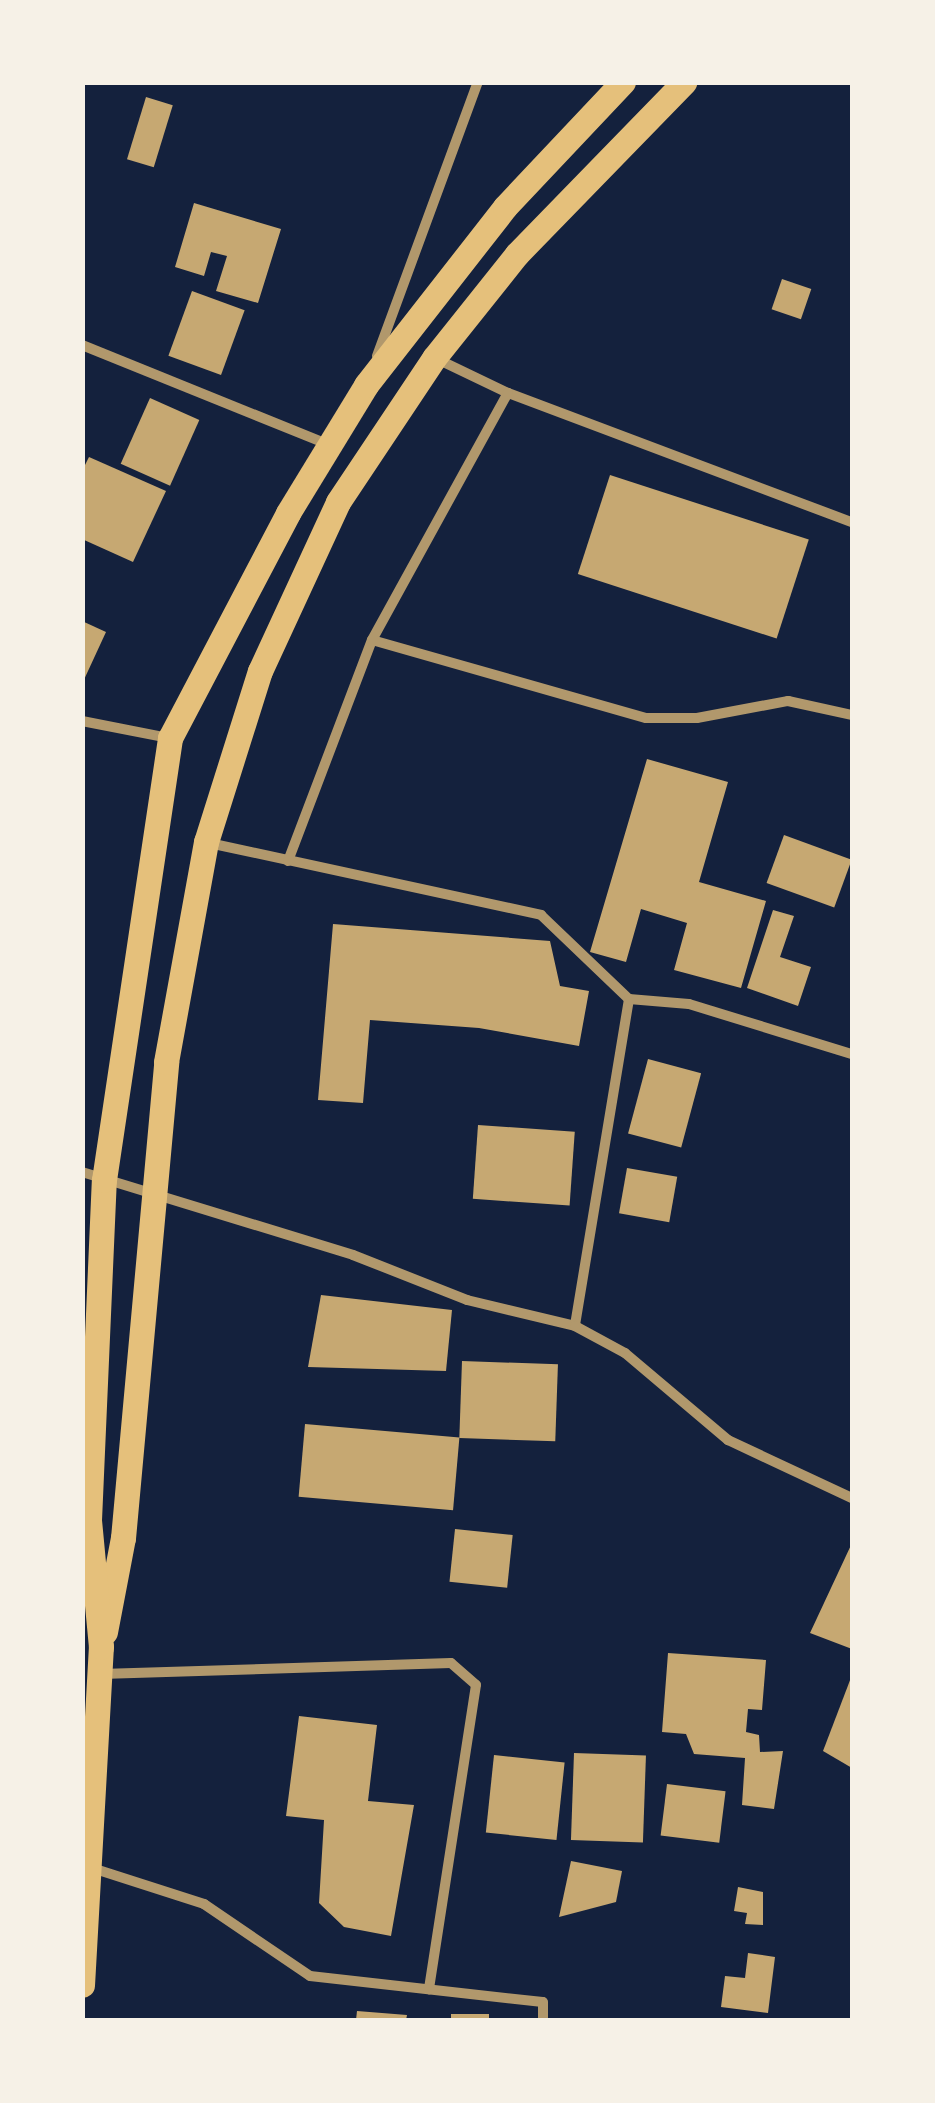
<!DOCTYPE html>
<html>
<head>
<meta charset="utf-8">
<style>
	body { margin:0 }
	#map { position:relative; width:935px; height:2103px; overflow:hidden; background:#14213d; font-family:"Alegreya Sans",sans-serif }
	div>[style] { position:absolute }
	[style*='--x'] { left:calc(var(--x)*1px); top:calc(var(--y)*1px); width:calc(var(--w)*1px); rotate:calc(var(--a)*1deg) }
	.building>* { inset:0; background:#c6a872; transform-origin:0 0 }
	.minor>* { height:10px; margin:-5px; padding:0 5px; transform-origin:5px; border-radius:5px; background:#b1986c }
	.trunk>* { height:25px; margin:-12.5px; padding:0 12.5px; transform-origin:12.5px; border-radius:12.5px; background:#e5c07b }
	span { translate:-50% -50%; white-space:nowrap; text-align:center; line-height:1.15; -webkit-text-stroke:10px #f6f1e7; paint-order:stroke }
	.frame { position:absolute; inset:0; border:85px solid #f6f1e7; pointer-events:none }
</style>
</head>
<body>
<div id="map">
	<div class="building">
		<div style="left:146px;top:97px;width:28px;height:65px;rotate:17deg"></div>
		<div style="clip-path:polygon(194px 203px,281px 229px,258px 303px,216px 291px,227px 256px,211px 252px,204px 276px,175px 267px)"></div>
		<div style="left:782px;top:279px;width:31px;height:32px;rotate:19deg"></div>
		<div style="left:192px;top:291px;width:56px;height:69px;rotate:20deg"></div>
		<div style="left:150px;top:398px;width:54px;height:72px;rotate:24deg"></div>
		<div style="clip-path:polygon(89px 457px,166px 491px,133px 562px,82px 539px,82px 471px)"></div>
		<div style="left:610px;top:475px;width:209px;height:104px;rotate:18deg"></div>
		<div style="clip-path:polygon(82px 621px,106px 632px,82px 684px)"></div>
		<div style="clip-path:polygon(647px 759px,728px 782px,699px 882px,766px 901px,741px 988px,674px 970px,687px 923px,641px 909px,626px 962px,590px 952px)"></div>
		<div style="left:784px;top:835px;width:72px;height:51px;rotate:20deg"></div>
		<div style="clip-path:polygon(773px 910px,794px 916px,780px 957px,811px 967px,798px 1006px,747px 988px)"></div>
		<div style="clip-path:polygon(333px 924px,550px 941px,560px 986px,589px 991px,579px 1046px,479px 1028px,370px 1020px,363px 1103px,318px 1100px)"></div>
		<div style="left:648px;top:1059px;width:55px;height:77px;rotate:15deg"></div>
		<div style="left:478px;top:1125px;width:97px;height:74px;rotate:4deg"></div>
		<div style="left:627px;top:1168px;width:51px;height:46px;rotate:10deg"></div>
		<div style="clip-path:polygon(321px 1295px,452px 1310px,446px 1371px,308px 1367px)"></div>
		<div style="left:462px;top:1361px;width:96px;height:77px;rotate:2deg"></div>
		<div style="left:305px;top:1424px;width:155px;height:73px;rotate:5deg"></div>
		<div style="left:455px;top:1529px;width:58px;height:53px;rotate:6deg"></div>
		<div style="clip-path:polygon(852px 1543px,852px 1649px,810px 1633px)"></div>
		<div style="clip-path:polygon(668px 1653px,766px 1660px,762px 1710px,748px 1709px,746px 1732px,759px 1735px,760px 1752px,783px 1751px,774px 1809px,742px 1805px,745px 1758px,694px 1754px,686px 1734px,662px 1732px)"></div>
		<div style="clip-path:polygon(852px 1675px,852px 1768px,823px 1751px)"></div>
		<div style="clip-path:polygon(299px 1716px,377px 1725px,368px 1801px,414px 1805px,391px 1936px,344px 1927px,319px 1903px,324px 1820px,286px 1816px)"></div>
		<div style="left:574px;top:1753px;width:72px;height:87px;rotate:2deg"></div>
		<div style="left:494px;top:1755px;width:71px;height:78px;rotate:6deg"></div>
		<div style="left:667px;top:1784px;width:59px;height:52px;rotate:7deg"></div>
		<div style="clip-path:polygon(571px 1861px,622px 1871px,616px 1902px,559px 1917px)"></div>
		<div style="clip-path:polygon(738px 1887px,763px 1892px,763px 1925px,745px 1924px,747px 1913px,734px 1911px)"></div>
		<div style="clip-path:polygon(748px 1953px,775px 1957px,768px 2013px,721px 2007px,725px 1976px,745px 1978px)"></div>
		<div style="clip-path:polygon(357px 2011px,407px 2015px,406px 2020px,356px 2020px)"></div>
		<div style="left:451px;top:2014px;width:38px;height:6px"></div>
	</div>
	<div class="minor">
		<div style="--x:82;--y:345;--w:264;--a:22"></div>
		<div style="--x:377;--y:356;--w:292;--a:-69.8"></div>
		<div style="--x:435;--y:358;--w:81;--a:25.6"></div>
		<div style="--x:508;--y:393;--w:367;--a:20.6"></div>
		<div style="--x:372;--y:640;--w:285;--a:15.9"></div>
		<div style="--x:646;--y:718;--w:51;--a:0"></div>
		<div style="--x:697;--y:718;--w:93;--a:-10.6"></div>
		<div style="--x:788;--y:701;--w:66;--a:12.3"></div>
		<div style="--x:82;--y:721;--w:89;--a:11.1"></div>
		<div style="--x:209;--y:843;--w:340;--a:12.2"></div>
		<div style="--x:541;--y:915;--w:122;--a:43.7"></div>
		<div style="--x:629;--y:999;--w:331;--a:99.4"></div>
		<div style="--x:288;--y:861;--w:236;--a:-69.2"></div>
		<div style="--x:372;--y:640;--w:282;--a:-61.2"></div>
		<div style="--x:629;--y:999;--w:60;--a:4.8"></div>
		<div style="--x:689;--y:1004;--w:170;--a:17.1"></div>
		<div style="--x:82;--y:1172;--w:283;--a:17"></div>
		<div style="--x:353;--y:1255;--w:123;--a:21.5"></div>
		<div style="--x:467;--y:1300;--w:111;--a:13.5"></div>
		<div style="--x:575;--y:1326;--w:57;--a:28.4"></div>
		<div style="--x:625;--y:1353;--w:135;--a:40.2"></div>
		<div style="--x:728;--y:1440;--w:137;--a:25.1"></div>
		<div style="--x:101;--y:1674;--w:350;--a:-1.8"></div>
		<div style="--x:451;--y:1663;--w:33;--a:41"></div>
		<div style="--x:476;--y:1685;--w:308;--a:98.8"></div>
		<div style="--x:89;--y:1867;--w:121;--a:17.8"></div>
		<div style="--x:204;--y:1904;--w:128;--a:34.2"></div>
		<div style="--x:310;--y:1976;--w:234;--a:6.4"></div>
		<div style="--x:543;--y:2002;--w:18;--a:90"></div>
	</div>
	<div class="trunk">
		<div style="--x:105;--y:1632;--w:96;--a:-79.2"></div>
		<div style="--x:123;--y:1538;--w:478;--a:-84.8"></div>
		<div style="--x:166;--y:1062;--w:224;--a:-79.7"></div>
		<div style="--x:206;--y:842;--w:179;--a:-72.5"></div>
		<div style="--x:260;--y:671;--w:186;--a:-65.2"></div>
		<div style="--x:338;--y:502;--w:173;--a:-56.3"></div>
		<div style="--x:434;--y:358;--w:133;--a:-51.4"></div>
		<div style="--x:517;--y:254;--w:240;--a:-45.8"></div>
		<div style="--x:82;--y:1985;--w:339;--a:-86.8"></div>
		<div style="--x:101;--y:1647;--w:128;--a:-95.4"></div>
		<div style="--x:89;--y:1520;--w:340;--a:-87.5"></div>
		<div style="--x:104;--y:1180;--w:447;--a:-81.5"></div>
		<div style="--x:170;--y:738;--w:254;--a:-62.3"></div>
		<div style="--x:288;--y:513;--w:150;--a:-58.6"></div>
		<div style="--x:366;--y:385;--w:226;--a:-52"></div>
		<div style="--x:505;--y:207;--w:172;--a:-46.7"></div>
	</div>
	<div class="frame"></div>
</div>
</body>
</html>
